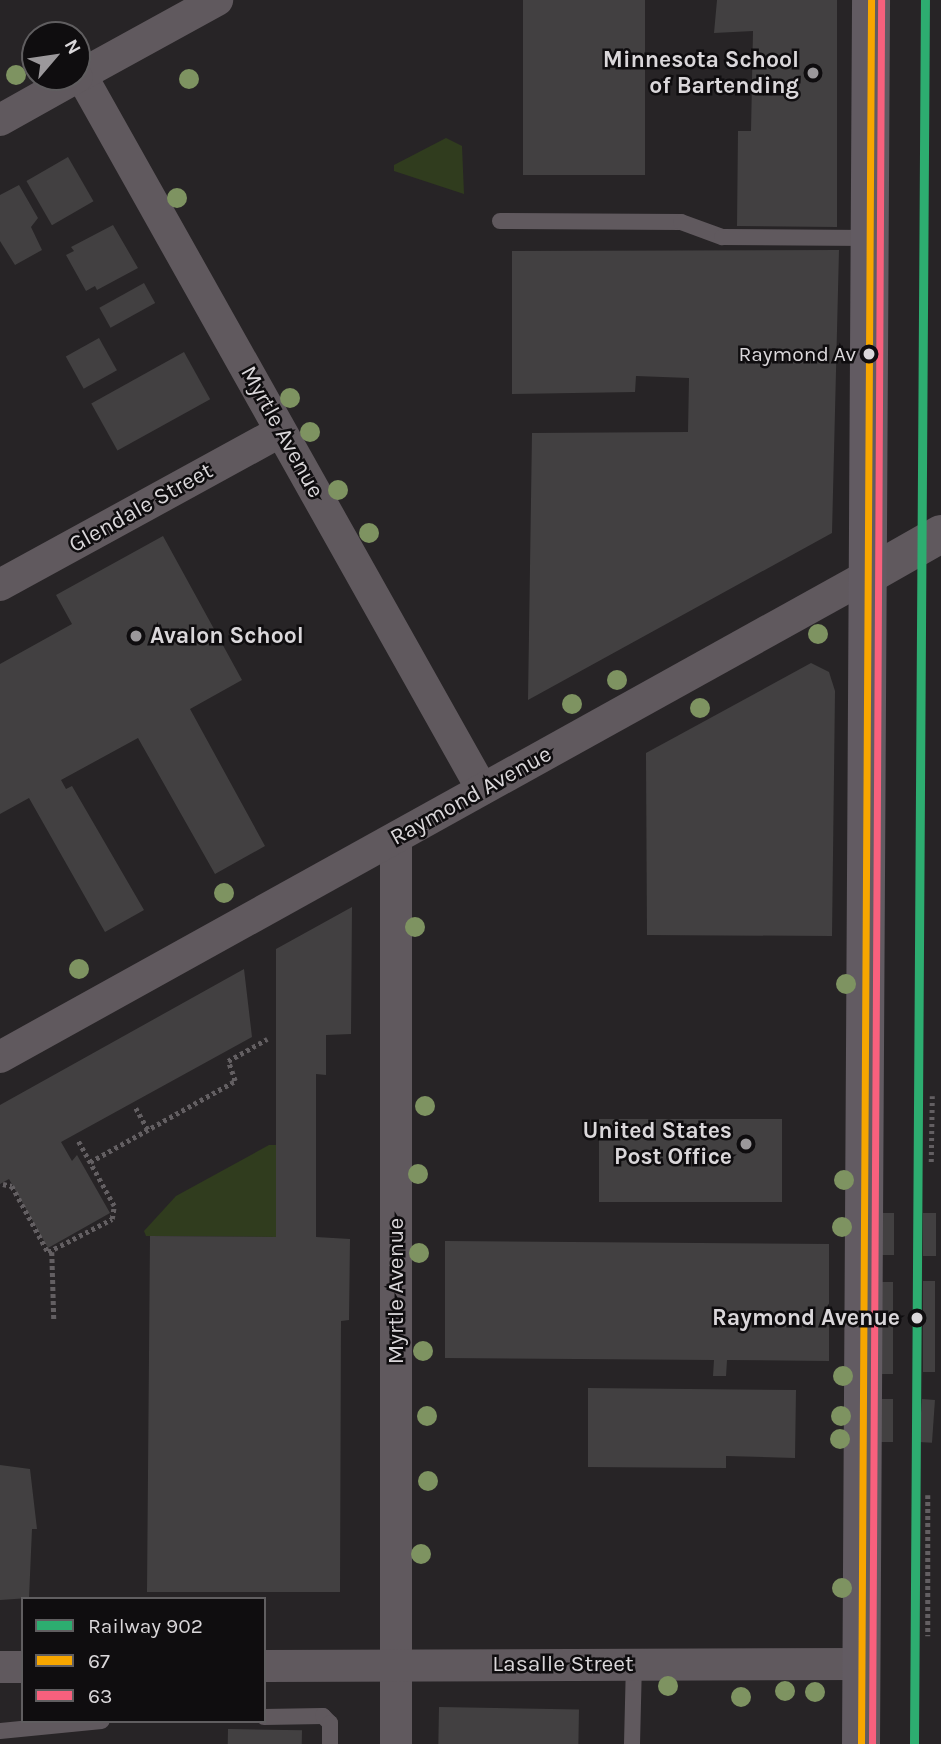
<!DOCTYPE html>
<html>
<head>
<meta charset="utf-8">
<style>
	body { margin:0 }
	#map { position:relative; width:941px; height:1744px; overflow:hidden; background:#272426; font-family:Karla,sans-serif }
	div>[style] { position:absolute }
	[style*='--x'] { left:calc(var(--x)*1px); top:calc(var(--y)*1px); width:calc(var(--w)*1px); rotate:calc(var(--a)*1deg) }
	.green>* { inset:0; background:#303c1e }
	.building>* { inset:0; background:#424041; transform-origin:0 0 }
	.path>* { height:4.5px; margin-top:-2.25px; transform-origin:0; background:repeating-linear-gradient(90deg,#635f62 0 3.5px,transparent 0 7px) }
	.service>* { height:16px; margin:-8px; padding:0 8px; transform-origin:8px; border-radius:8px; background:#60595e }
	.minor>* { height:32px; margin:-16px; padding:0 16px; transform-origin:16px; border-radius:16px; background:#60595e }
	.tertiary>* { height:38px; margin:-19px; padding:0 19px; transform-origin:19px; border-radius:19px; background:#60595e }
	.secondary>* { height:38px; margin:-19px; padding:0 19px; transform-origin:19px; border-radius:19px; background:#625b62 }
	.bus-1>* { height:7px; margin:-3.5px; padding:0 3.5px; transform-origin:3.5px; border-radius:3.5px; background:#f7a600 }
	.bus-2>* { height:7px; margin:-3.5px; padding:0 3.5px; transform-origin:3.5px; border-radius:3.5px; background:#f8607d }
	.rail-1>* { height:9px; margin:-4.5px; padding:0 4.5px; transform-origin:4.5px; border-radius:4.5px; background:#2dad70 }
	.trees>* { width:20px; height:20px; margin:-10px; border-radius:50%; background:#7e9361 }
	.dots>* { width:19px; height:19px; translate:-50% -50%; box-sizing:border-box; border:4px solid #0f0d0f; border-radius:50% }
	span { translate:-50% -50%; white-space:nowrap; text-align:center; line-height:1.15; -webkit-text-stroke:5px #0f0d0f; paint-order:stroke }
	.bus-label { font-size:21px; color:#dad7da }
	.right { translate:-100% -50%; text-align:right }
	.poi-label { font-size:23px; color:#dad7da; font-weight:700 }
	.left { translate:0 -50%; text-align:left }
	.street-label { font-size:23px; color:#dad7da }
	.stop-label { font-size:23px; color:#dad7da; font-weight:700 }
	.legend { position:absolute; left:21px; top:1597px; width:245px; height:126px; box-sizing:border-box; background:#0f0d0f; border:2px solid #605e60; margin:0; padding:9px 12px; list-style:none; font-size:21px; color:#dad7da }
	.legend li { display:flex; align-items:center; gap:14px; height:35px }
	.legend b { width:35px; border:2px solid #605e60 }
	.north { position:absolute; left:21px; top:21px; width:70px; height:70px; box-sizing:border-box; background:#0f0d0f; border:2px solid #605e60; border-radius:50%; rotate:61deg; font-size:19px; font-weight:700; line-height:28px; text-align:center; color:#dad7da }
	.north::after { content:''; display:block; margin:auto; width:24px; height:32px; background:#9b989b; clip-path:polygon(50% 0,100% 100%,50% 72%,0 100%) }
</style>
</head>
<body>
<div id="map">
	<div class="green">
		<div style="clip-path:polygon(446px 138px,462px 146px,464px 194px,394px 171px,394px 165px)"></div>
		<div style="clip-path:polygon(269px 1145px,276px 1145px,276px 1237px,146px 1236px,144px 1231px,176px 1196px)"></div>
	</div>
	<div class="building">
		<div style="left:523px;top:0;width:122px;height:175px"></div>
		<div style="clip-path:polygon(717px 0,837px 0,837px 227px,737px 226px,738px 131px,751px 131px,753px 31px,714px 33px)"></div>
		<div style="left:68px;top:157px;width:51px;height:48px;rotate:60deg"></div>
		<div style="clip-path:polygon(19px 185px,38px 218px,31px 227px,42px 250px,15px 265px,0 241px,0 195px)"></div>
		<div style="clip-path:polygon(113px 225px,138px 268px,97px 290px,95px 286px,86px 291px,66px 255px,74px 251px,71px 247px)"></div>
		<div style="clip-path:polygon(839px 250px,832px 533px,528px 700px,532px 433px,688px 432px,689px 378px,636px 376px,635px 392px,512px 394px,512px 251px)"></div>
		<div style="left:144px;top:283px;width:23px;height:51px;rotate:61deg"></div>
		<div style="left:99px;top:338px;width:37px;height:38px;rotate:61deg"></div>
		<div style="left:184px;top:352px;width:54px;height:106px;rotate:61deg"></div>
		<div style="clip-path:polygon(163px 536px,242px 680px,190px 709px,265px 846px,215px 874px,138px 738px,61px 780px,66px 789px,72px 786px,144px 910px,105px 932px,29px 798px,0 814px,0 664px,72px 624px,56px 595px)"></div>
		<div style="clip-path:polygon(811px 663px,829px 672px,835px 691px,832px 936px,647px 935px,646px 753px)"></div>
		<div style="clip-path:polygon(352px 907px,351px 1034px,326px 1035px,326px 1075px,316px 1074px,316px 1237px,350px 1239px,349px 1320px,341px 1321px,340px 1592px,147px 1592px,150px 1236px,276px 1237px,276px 949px)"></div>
		<div style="clip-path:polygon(244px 969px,252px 1037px,61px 1142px,72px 1161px,77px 1155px,110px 1213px,48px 1248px,9px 1179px,0 1184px,0 1105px)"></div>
		<div style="left:599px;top:1119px;width:183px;height:83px"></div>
		<div style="left:881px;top:1213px;width:13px;height:42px"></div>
		<div style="left:923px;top:1213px;width:13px;height:43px"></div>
		<div style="clip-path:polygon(445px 1241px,829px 1244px,829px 1361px,727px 1360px,726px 1376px,713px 1376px,714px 1360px,445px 1358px)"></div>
		<div style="left:923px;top:1281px;width:12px;height:91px"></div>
		<div style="left:881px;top:1282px;width:12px;height:92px"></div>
		<div style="clip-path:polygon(588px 1388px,796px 1390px,795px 1458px,726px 1456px,726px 1468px,588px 1467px)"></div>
		<div style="left:880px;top:1399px;width:13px;height:43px"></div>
		<div style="left:922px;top:1399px;width:13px;height:43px;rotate:4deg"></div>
		<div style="clip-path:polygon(0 1465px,30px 1469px,37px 1529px,32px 1529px,29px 1598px,0 1600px)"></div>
		<div style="left:439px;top:1707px;width:140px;height:37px;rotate:1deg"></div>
		<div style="left:228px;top:1729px;width:74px;height:15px;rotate:1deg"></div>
	</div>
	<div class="path">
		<div style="--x:136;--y:1108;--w:25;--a:61"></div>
		<div style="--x:90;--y:1162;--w:166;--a:-29.2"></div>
		<div style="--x:235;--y:1081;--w:21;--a:-109"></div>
		<div style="--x:228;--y:1061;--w:45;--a:-29.4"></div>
		<div style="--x:931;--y:1162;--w:66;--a:-89.1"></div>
		<div style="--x:3;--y:1184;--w:9;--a:13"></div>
		<div style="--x:12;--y:1186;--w:75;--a:61.4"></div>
		<div style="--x:48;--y:1252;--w:72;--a:-27.3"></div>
		<div style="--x:112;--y:1219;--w:13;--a:-81"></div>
		<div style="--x:114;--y:1206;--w:74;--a:-119"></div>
		<div style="--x:52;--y:1252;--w:67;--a:88.3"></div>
		<div style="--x:928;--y:1495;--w:141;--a:90"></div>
	</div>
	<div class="service">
		<div style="--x:500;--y:221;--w:181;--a:0.3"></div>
		<div style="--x:681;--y:222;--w:44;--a:20.1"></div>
		<div style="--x:722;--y:237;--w:146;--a:0.4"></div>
		<div style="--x:264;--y:1717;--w:59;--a:-1"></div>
		<div style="--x:323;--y:1716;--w:10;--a:45"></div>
		<div style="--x:330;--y:1723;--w:21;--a:90"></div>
		<div style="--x:0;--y:1731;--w:102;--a:-5.6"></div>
		<div style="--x:632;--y:1744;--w:81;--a:-88.6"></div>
	</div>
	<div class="minor">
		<div style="--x:81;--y:75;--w:819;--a:60.68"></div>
		<div style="--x:77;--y:77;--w:160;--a:-28.8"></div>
		<div style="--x:0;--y:120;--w:88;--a:-29.2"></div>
		<div style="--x:0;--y:585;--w:320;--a:-28.7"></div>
		<div style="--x:396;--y:838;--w:906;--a:90"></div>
		<div style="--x:0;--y:1057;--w:991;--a:-29.02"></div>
		<div style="--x:264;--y:1666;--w:598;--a:-0.19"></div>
		<div style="--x:0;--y:1667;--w:23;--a:0"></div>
	</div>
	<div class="tertiary">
		<div style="--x:867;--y:576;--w:85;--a:-29.6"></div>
	</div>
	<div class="secondary">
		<div style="--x:861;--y:1744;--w:1744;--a:-89.67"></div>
	</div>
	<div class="bus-1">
		<div style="--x:861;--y:1744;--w:1744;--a:-89.67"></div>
	</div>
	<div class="bus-2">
		<div style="--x:872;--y:1744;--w:1744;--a:-89.7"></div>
	</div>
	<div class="rail-1">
		<div style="--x:914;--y:1744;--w:1744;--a:-89.64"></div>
	</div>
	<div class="trees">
		<div style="left:16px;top:75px"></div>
		<div style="left:189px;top:79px"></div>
		<div style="left:177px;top:198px"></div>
		<div style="left:290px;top:398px"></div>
		<div style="left:310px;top:432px"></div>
		<div style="left:338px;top:490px"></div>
		<div style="left:369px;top:533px"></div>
		<div style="left:818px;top:634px"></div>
		<div style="left:617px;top:680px"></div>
		<div style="left:572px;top:704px"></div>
		<div style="left:700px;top:708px"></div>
		<div style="left:224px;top:893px"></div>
		<div style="left:415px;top:927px"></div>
		<div style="left:79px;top:969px"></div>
		<div style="left:846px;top:984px"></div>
		<div style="left:425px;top:1106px"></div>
		<div style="left:418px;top:1174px"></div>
		<div style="left:844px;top:1180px"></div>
		<div style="left:842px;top:1227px"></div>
		<div style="left:419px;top:1253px"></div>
		<div style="left:423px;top:1351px"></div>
		<div style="left:843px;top:1376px"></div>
		<div style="left:427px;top:1416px"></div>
		<div style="left:841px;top:1416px"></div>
		<div style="left:840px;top:1439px"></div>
		<div style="left:428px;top:1481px"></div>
		<div style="left:421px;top:1554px"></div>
		<div style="left:842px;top:1588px"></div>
		<div style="left:668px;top:1686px"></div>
		<div style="left:785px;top:1691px"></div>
		<div style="left:815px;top:1692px"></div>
		<div style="left:741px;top:1697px"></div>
	</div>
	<div class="dots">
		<div style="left:813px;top:73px;background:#9b989b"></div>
		<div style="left:869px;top:354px;background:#dad7da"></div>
		<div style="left:136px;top:636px;background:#9b989b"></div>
		<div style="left:746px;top:1144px;background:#9b989b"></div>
		<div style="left:917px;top:1318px;background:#dad7da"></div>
	</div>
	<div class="bus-label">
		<span class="right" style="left:856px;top:354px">Raymond Av</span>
	</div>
	<div class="poi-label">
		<span class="right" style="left:799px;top:73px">Minnesota School<br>of Bartending</span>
		<span class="left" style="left:150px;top:636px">Avalon School</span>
		<span class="right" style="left:732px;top:1144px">United States<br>Post Office</span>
	</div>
	<div class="street-label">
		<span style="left:282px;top:432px;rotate:61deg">Myrtle Avenue</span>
		<span style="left:141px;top:508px;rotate:-29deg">Glendale Street</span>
		<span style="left:471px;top:796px;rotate:-29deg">Raymond Avenue</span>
		<span style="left:396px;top:1291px;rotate:-90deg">Myrtle Avenue</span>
		<span style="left:563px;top:1664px">Lasalle Street</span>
	</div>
	<div class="stop-label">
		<span class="right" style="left:900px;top:1318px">Raymond Avenue</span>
	</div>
	<ul class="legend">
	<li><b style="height:9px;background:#2dad70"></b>Railway 902</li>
	<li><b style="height:9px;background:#f7a600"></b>67</li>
	<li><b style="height:9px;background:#f8607d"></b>63</li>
	</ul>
	<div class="north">N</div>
</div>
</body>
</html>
